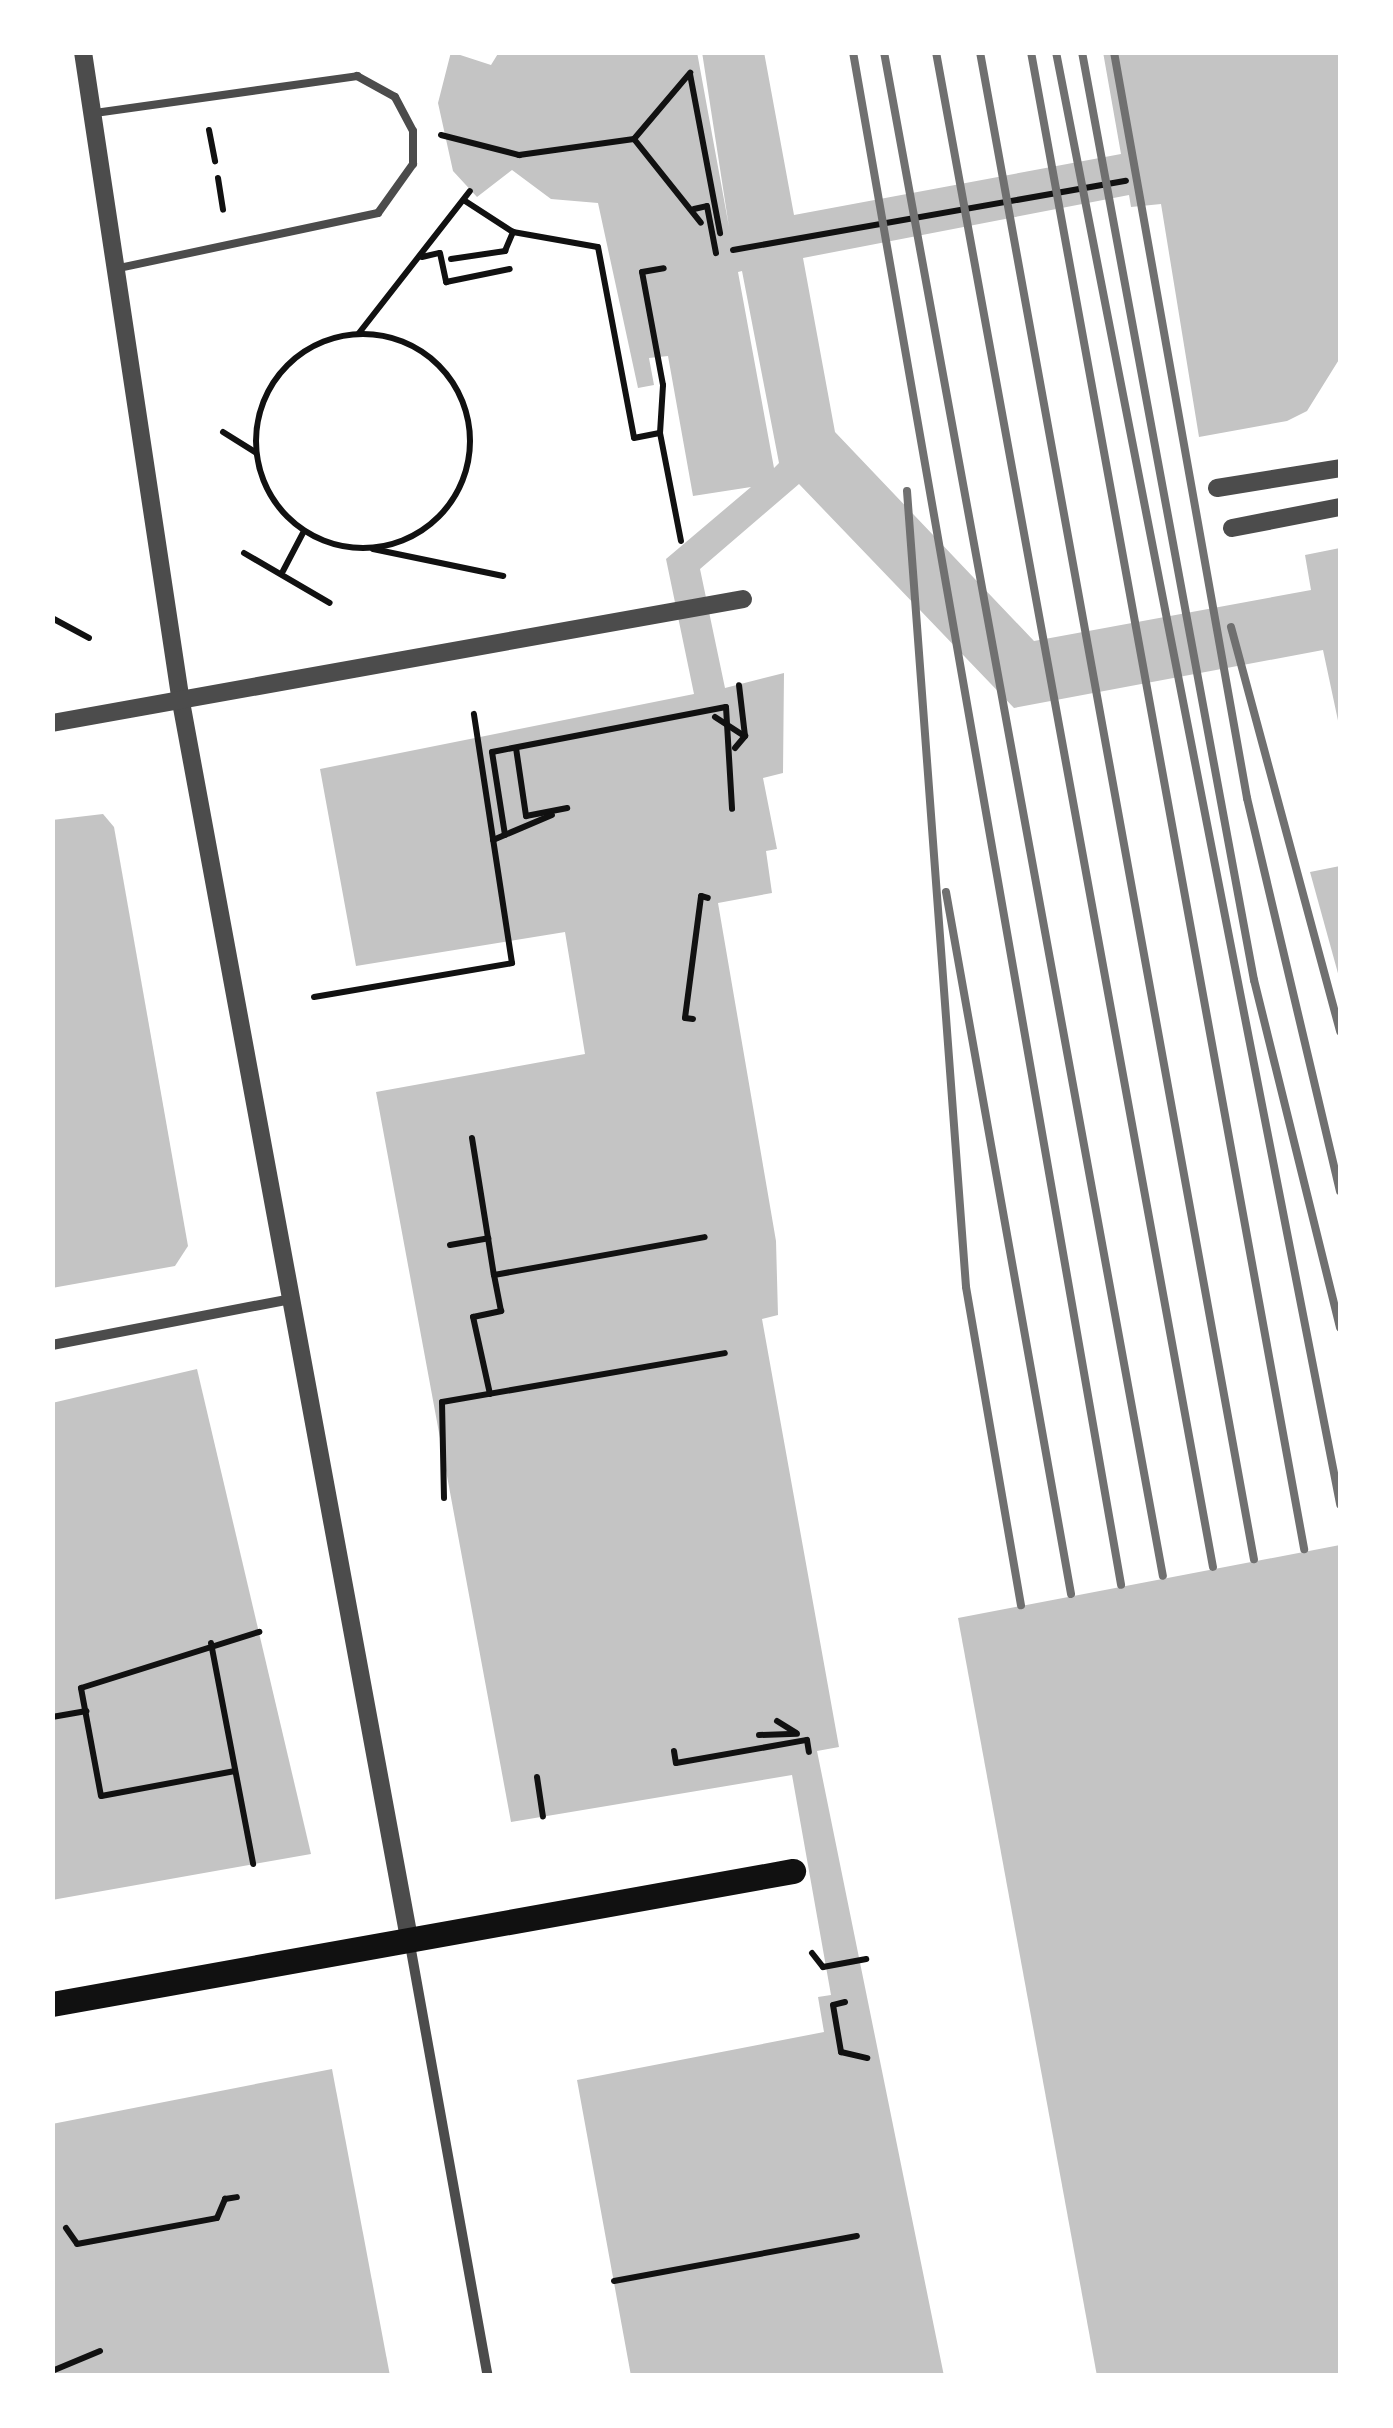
<!DOCTYPE html>
<html>
<head>
<meta charset="utf-8">
<style>
	body { margin:0 }
	#map { position:relative; width:1393px; height:2428px; overflow:hidden; background:#fff; font-family:"Work Sans",sans-serif }
	div>[style] { position:absolute }
	[style*='--x'] { left:calc(var(--x)*1px); top:calc(var(--y)*1px); width:calc(var(--w)*1px); rotate:calc(var(--a)*1deg) }
	.building>* { inset:0; background:#c4c4c4 }
	.path>* { height:6px; margin:-3px; padding:0 3px; transform-origin:3px; border-radius:3px; background:#111 }
	.path>.ring { margin:-3px; padding:0; box-sizing:content-box; background:none; border:6px solid #111; border-radius:50% }
	.service>* { height:8px; margin:-4px; padding:0 4px; transform-origin:4px; border-radius:4px; background:#4c4c4c }
	.minor>* { height:10px; margin:-5px; padding:0 5px; transform-origin:5px; border-radius:5px; background:#4c4c4c }
	.tertiary>* { height:18px; margin:-9px; padding:0 9px; transform-origin:9px; border-radius:9px; background:#4c4c4c }
	.primary>* { height:25px; margin:-12.5px; padding:0 12.5px; transform-origin:12.5px; border-radius:12.5px; background:#111 }
	.rail>* { height:8px; margin:-4px; padding:0 4px; transform-origin:4px; border-radius:4px; background:#707070 }
	span { translate:-50% -50%; white-space:nowrap; text-align:center; line-height:1.15; -webkit-text-stroke:8px #fff; paint-order:stroke }
	.frame { position:absolute; inset:0; border:55px solid #fff; pointer-events:none }
</style>
</head>
<body>
<div id="map">
	<div class="building">
		<div style="clip-path:polygon(evenodd,451px 52px,491px 65px,499px 52px,697px 52px,729px 227px,702px 52px,764px 52px,794px 215px,1121px 154px,1103px 52px,1340px 52px,1340px 358px,1307px 411px,1287px 421px,1199px 437px,1161px 204px,1131px 207px,1129px 195px,803px 258px,835px 432px,1034px 641px,1311px 590px,1305px 555px,1340px 548px,1340px 730px,1323px 650px,1014px 708px,799px 484px,700px 569px,725px 688px,784px 673px,783px 773px,763px 778px,777px 849px,766px 851px,772px 893px,718px 903px,776px 1241px,778px 1315px,762px 1319px,839px 1747px,817px 1751px,944px 2376px,631px 2376px,577px 2080px,824px 2032px,818px 1997px,831px 1995px,792px 1775px,511px 1822px,376px 1092px,585px 1054px,565px 932px,356px 966px,320px 769px,694px 694px,666px 559px,751px 487px,693px 496px,668px 356px,649px 358px,654px 385px,638px 388px,598px 203px,551px 199px,512px 170px,477px 197px,453px 171px,438px 103px,451px 52px,742px 271px,779px 463px,774px 468px,738px 272px,742px 271px)"></div>
		<div style="clip-path:polygon(103px 814px,114px 827px,188px 1246px,175px 1266px,52px 1288px,52px 820px)"></div>
		<div style="clip-path:polygon(1340px 866px,1340px 976px,1339px 977px,1310px 872px)"></div>
		<div style="clip-path:polygon(197px 1369px,311px 1854px,52px 1900px,52px 1403px)"></div>
		<div style="clip-path:polygon(1340px 1545px,1340px 2376px,1097px 2376px,958px 1618px)"></div>
		<div style="clip-path:polygon(332px 2069px,390px 2376px,52px 2376px,52px 2124px)"></div>
	</div>
	<div class="path">
		<div style="--x:690;--y:74;--w:162;--a:79.3"></div>
		<div style="--x:209;--y:130;--w:32;--a:79"></div>
		<div style="--x:441;--y:135;--w:81;--a:14.4"></div>
		<div style="--x:519;--y:155;--w:116;--a:-7.9"></div>
		<div style="--x:634;--y:139;--w:87;--a:-49.7"></div>
		<div style="--x:634;--y:139;--w:107;--a:51.4"></div>
		<div style="--x:218;--y:178;--w:32;--a:81"></div>
		<div style="--x:694;--y:209;--w:13;--a:-13"></div>
		<div style="--x:707;--y:206;--w:48;--a:79.2"></div>
		<div style="--x:513;--y:232;--w:86;--a:10"></div>
		<div style="--x:598;--y:247;--w:194;--a:79.3"></div>
		<div style="--x:634;--y:438;--w:26;--a:-11"></div>
		<div style="--x:660;--y:433;--w:110;--a:79"></div>
		<div style="--x:733;--y:250;--w:399;--a:-10"></div>
		<div style="--x:422;--y:257;--w:18;--a:-13"></div>
		<div style="--x:440;--y:253;--w:30;--a:78"></div>
		<div style="--x:446;--y:282;--w:65;--a:-11.5"></div>
		<div style="--x:451;--y:259;--w:55;--a:-8.4"></div>
		<div style="--x:505;--y:251;--w:21;--a:-67"></div>
		<div style="--x:513;--y:232;--w:57;--a:-147.1"></div>
		<div style="--x:359;--y:333;--w:180;--a:-52"></div>
		<div class="ring" style="left:256px;top:334px;width:208px;height:208px"></div>
		<div style="--x:223;--y:432;--w:38;--a:32"></div>
		<div style="--x:660;--y:433;--w:48;--a:-86.4"></div>
		<div style="--x:663;--y:385;--w:115;--a:-100.5"></div>
		<div style="--x:642;--y:272;--w:22;--a:-10"></div>
		<div style="--x:373;--y:549;--w:133;--a:11.7"></div>
		<div style="--x:244;--y:553;--w:99;--a:30.2"></div>
		<div style="--x:283;--y:571;--w:45;--a:-62.3"></div>
		<div style="--x:52;--y:618;--w:42;--a:28.4"></div>
		<div style="--x:715;--y:717;--w:35;--a:33"></div>
		<div style="--x:516;--y:748;--w:69;--a:81.6"></div>
		<div style="--x:526;--y:816;--w:42;--a:-11"></div>
		<div style="--x:735;--y:748;--w:16;--a:-50"></div>
		<div style="--x:745;--y:736;--w:51;--a:-96.7"></div>
		<div style="--x:505;--y:835;--w:84;--a:-98.9"></div>
		<div style="--x:492;--y:752;--w:238;--a:-10.9"></div>
		<div style="--x:726;--y:707;--w:102;--a:86.6"></div>
		<div style="--x:493;--y:840;--w:64;--a:-23"></div>
		<div style="--x:314;--y:997;--w:201;--a:-9.7"></div>
		<div style="--x:512;--y:963;--w:252;--a:-98.7"></div>
		<div style="--x:693;--y:1019;--w:8;--a:-173"></div>
		<div style="--x:685;--y:1018;--w:123;--a:-82.5"></div>
		<div style="--x:701;--y:896;--w:7;--a:16"></div>
		<div style="--x:472;--y:1138;--w:101;--a:80.9"></div>
		<div style="--x:450;--y:1245;--w:39;--a:-10"></div>
		<div style="--x:488;--y:1238;--w:37;--a:81"></div>
		<div style="--x:494;--y:1275;--w:214;--a:-10.2"></div>
		<div style="--x:490;--y:1394;--w:79;--a:-102.4"></div>
		<div style="--x:473;--y:1317;--w:29;--a:-12"></div>
		<div style="--x:501;--y:1311;--w:37;--a:-101"></div>
		<div style="--x:444;--y:1498;--w:96;--a:-91.2"></div>
		<div style="--x:442;--y:1402;--w:287;--a:-9.8"></div>
		<div style="--x:211;--y:1643;--w:225;--a:79.2"></div>
		<div style="--x:52;--y:1717;--w:35;--a:-10"></div>
		<div style="--x:777;--y:1721;--w:22;--a:32"></div>
		<div style="--x:759;--y:1735;--w:38;--a:-2"></div>
		<div style="--x:674;--y:1751;--w:12;--a:81"></div>
		<div style="--x:676;--y:1763;--w:133;--a:-10"></div>
		<div style="--x:807;--y:1740;--w:12;--a:81"></div>
		<div style="--x:235;--y:1771;--w:136;--a:169.4"></div>
		<div style="--x:101;--y:1796;--w:110;--a:-100.5"></div>
		<div style="--x:81;--y:1688;--w:187;--a:-17.5"></div>
		<div style="--x:537;--y:1777;--w:40;--a:81.5"></div>
		<div style="--x:812;--y:1953;--w:18;--a:52"></div>
		<div style="--x:823;--y:1967;--w:44;--a:-10.5"></div>
		<div style="--x:845;--y:2002;--w:12;--a:166"></div>
		<div style="--x:833;--y:2005;--w:48;--a:80.3"></div>
		<div style="--x:841;--y:2052;--w:27;--a:13"></div>
		<div style="--x:66;--y:2228;--w:19;--a:55"></div>
		<div style="--x:77;--y:2244;--w:142;--a:-10.5"></div>
		<div style="--x:217;--y:2218;--w:21;--a:-67"></div>
		<div style="--x:225;--y:2199;--w:12;--a:-9"></div>
		<div style="--x:614;--y:2281;--w:247;--a:-10.5"></div>
		<div style="--x:52;--y:2371;--w:52;--a:-22.6"></div>
	</div>
	<div class="service">
		<div style="--x:95;--y:113;--w:265;--a:-8"></div>
		<div style="--x:357;--y:76;--w:43;--a:28.9"></div>
		<div style="--x:395;--y:97;--w:38;--a:62"></div>
		<div style="--x:413;--y:131;--w:33;--a:90"></div>
		<div style="--x:413;--y:164;--w:60;--a:125.5"></div>
		<div style="--x:378;--y:213;--w:269;--a:168"></div>
	</div>
	<div class="minor">
		<div style="--x:52;--y:1345;--w:243;--a:-10.9"></div>
		<div style="--x:409;--y:1939;--w:444;--a:79.8"></div>
	</div>
	<div class="tertiary">
		<div style="--x:83;--y:52;--w:657;--a:81.43"></div>
		<div style="--x:181;--y:702;--w:1257;--a:79.55"></div>
		<div style="--x:1217;--y:488;--w:125;--a:-9.2"></div>
		<div style="--x:1232;--y:528;--w:110;--a:-11"></div>
		<div style="--x:52;--y:723;--w:702;--a:-10.17"></div>
	</div>
	<div class="primary">
		<div style="--x:52;--y:2004;--w:753;--a:-10.18"></div>
	</div>
	<div class="rail">
		<div style="--x:853;--y:52;--w:1556;--a:80.08"></div>
		<div style="--x:884;--y:52;--w:1549;--a:79.63"></div>
		<div style="--x:936;--y:52;--w:1540;--a:79.64"></div>
		<div style="--x:980;--y:52;--w:1532;--a:79.7"></div>
		<div style="--x:1031;--y:52;--w:1522;--a:79.66"></div>
		<div style="--x:1056;--y:52;--w:1480;--a:78.93"></div>
		<div style="--x:1082;--y:52;--w:944;--a:79.5"></div>
		<div style="--x:1254;--y:980;--w:358;--a:76.1"></div>
		<div style="--x:1114;--y:52;--w:758;--a:79.89"></div>
		<div style="--x:1247;--y:798;--w:404;--a:76.7"></div>
		<div style="--x:907;--y:491;--w:798;--a:85.76"></div>
		<div style="--x:966;--y:1287;--w:323;--a:80.2"></div>
		<div style="--x:1231;--y:627;--w:419;--a:74.9"></div>
		<div style="--x:946;--y:892;--w:713;--a:79.9"></div>
	</div>
	<div class="frame"></div>
</div>
</body>
</html>
